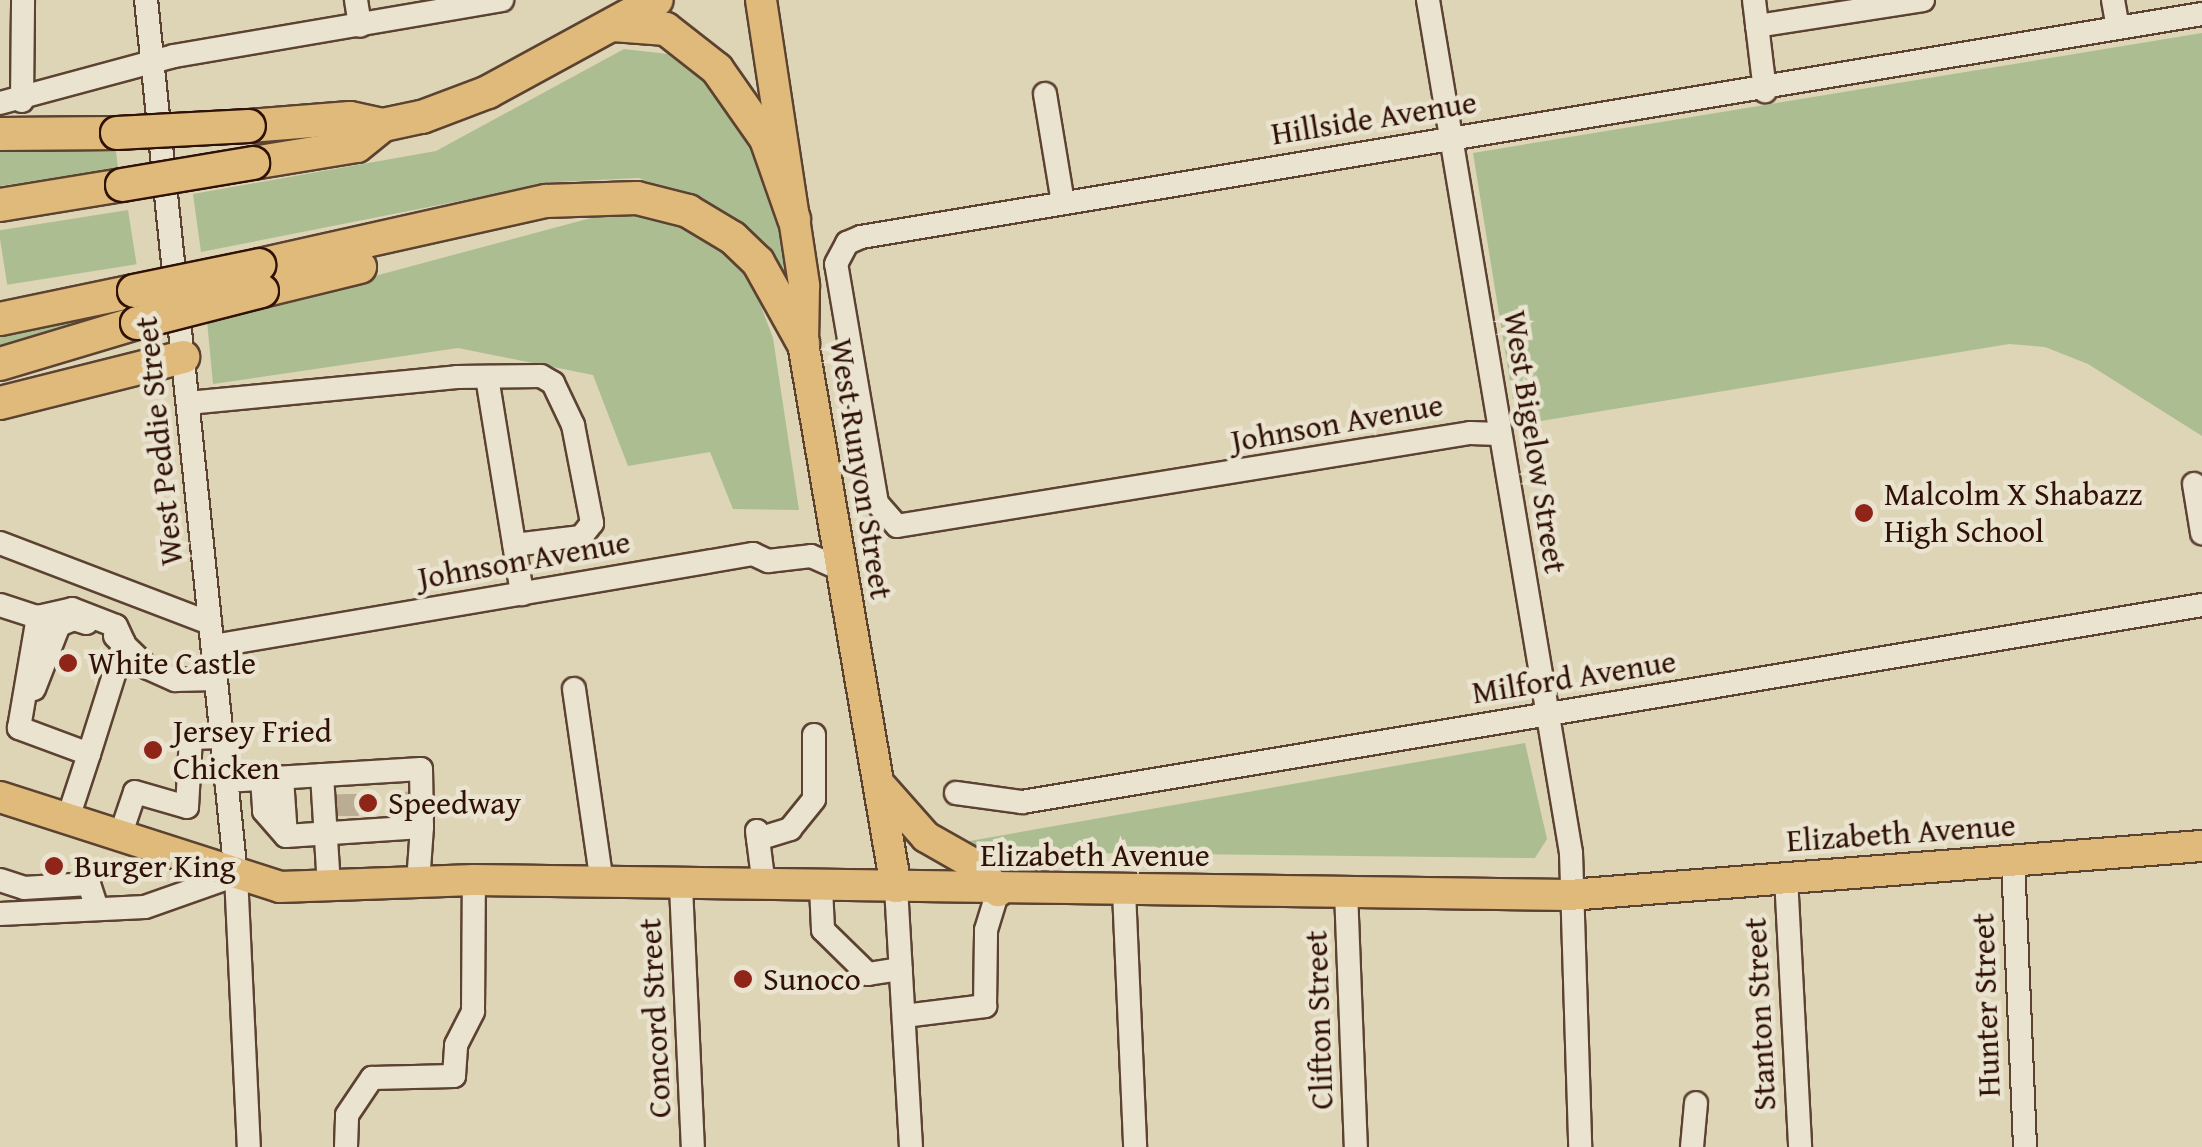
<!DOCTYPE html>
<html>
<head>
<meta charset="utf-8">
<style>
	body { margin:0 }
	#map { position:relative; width:2202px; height:1147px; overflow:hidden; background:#ded4b6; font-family:"Gentium Book Plus",serif }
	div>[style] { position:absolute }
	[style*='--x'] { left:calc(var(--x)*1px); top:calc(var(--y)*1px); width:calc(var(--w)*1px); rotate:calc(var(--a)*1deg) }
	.green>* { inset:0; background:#acbe91; transform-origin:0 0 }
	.minor-tunnel>* { height:22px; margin-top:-11px; transform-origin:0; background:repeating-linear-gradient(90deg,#bbad93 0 22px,transparent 0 33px) }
	.roads { filter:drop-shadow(2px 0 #5c4231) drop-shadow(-2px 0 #5c4231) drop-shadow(0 2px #5c4231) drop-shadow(0 -2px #5c4231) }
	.minor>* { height:22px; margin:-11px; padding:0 11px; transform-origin:11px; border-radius:11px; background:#eae3d0 }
	.major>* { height:30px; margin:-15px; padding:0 15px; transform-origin:15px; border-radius:15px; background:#dfba7b }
	.highway>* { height:32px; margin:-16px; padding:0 16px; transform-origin:16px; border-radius:16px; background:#dfba7b }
	.bridges { filter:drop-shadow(2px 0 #301105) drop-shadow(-2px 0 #301105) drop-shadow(0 2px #301105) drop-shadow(0 -2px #301105) }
	.highway-bridge>* { height:32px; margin:-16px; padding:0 16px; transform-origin:16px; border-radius:16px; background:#dfba7b }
	.dots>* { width:28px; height:28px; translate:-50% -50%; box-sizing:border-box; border:5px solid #eae3d0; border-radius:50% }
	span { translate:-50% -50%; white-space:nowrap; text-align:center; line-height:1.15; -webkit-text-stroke:9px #eae3d0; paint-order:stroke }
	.street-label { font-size:32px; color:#301105 }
	.poi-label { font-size:32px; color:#301105 }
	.left { translate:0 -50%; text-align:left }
</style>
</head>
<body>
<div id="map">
	<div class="green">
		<div style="clip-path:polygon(2202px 33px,2202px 436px,2088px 364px,2045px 347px,2009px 344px,1517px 425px,1473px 153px)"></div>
		<div style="clip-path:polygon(624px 49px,668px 54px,717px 93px,771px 184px,792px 281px,785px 283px,736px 221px,639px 178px,556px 182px,201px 252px,193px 194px,436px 151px)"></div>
		<div style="clip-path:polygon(0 140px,115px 144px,118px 168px,0 186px)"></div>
		<div style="left:128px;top:210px;width:55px;height:131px;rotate:81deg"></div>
		<div style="clip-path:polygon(617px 211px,663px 217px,698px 231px,742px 266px,764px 296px,759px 301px,773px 338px,799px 510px,733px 509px,710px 452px,628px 466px,593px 375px,458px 348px,213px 384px,207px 321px)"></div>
		<div style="clip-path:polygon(134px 297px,136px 308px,0 350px,0 329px)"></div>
		<div style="clip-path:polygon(1525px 743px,1547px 839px,1535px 858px,996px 852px,964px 842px)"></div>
	</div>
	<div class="minor-tunnel">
		<div style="--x:400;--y:792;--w:26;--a:86"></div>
		<div style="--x:347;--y:794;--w:27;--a:88"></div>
	</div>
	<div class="roads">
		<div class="minor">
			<div style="--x:146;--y:0;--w:880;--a:84.13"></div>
			<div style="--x:236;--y:875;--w:272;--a:87.3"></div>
			<div style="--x:356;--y:0;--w:26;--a:81"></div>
			<div style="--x:1428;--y:0;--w:865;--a:80.48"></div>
			<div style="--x:1571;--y:853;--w:294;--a:88.2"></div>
			<div style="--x:1754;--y:0;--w:92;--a:83.1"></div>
			<div style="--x:2113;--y:0;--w:28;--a:80"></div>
			<div style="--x:1757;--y:26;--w:168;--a:-8.9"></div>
			<div style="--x:1045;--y:94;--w:110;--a:80.6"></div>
			<div style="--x:22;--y:101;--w:101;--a:-89.4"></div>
			<div style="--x:0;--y:103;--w:180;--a:-15.1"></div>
			<div style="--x:174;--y:56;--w:333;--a:-9.7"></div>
			<div style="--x:487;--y:377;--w:220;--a:80.8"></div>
			<div style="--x:188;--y:403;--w:270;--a:-5.5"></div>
			<div style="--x:457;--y:377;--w:84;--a:-0.7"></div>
			<div style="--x:541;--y:376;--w:14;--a:30"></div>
			<div style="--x:553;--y:383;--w:47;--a:64.5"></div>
			<div style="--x:573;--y:425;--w:100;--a:79"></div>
			<div style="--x:592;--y:523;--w:18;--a:128"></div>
			<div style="--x:581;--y:537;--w:67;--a:173.2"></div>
			<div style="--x:1499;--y:434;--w:29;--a:-178"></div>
			<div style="--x:1470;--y:433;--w:580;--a:170.78"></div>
			<div style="--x:897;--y:526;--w:30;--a:-131"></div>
			<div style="--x:877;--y:503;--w:242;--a:-99.7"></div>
			<div style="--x:836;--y:264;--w:24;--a:-62"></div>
			<div style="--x:847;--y:243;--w:15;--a:-23"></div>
			<div style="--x:861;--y:237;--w:1359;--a:-9.44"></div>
			<div style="--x:2194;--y:484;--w:50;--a:80.7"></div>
			<div style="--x:0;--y:543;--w:225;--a:20.9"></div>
			<div style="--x:0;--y:605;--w:40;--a:18"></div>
			<div style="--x:38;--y:617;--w:35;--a:-13"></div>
			<div style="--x:72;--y:609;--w:47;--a:21.1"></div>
			<div style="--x:116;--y:626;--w:19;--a:65"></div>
			<div style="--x:124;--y:643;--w:116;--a:107.5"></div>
			<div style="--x:89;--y:754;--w:75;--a:-159.6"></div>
			<div style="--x:19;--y:728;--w:113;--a:-80.3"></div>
			<div style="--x:115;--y:636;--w:46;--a:44.1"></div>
			<div style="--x:148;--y:668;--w:30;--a:24"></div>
			<div style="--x:175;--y:680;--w:41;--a:-1.4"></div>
			<div style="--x:213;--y:646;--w:548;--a:-9.67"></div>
			<div style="--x:753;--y:554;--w:17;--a:25"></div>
			<div style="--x:768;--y:561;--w:43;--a:-6.6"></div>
			<div style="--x:811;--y:556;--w:35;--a:24"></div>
			<div style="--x:34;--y:689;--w:69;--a:-68.7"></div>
			<div style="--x:59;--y:625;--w:16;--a:-22"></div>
			<div style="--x:74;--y:619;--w:13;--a:18"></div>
			<div style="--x:574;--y:689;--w:197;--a:81.8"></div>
			<div style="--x:322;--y:775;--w:111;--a:86.4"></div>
			<div style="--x:282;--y:778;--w:58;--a:86.1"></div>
			<div style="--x:286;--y:836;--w:136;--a:-3.8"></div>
			<div style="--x:422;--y:827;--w:56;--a:94.1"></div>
			<div style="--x:262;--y:779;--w:32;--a:86"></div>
			<div style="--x:264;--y:811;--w:33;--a:49"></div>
			<div style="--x:226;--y:781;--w:195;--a:-3.5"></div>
			<div style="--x:421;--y:769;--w:58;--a:89"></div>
			<div style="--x:956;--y:793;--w:67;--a:7.8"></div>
			<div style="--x:1022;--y:802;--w:1196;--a:-9.48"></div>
			<div style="--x:68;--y:818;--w:67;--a:-71.8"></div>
			<div style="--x:757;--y:831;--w:55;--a:82.7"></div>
			<div style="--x:120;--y:836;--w:46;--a:-71.2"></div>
			<div style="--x:135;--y:792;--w:54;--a:16.1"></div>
			<div style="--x:187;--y:807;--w:69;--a:-86.7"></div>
			<div style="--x:191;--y:738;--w:31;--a:-2"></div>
			<div style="--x:758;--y:839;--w:34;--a:-17"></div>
			<div style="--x:790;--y:829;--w:38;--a:-51"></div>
			<div style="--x:814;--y:799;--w:64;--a:-90"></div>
			<div style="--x:2013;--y:860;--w:287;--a:87.6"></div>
			<div style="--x:1786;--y:877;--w:270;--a:87"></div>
			<div style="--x:0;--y:880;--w:25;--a:18"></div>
			<div style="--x:24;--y:888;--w:65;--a:-3.5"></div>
			<div style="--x:89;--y:884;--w:26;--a:72"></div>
			<div style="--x:681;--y:886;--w:261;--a:87.4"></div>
			<div style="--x:821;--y:887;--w:43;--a:87.3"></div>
			<div style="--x:823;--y:930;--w:63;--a:44.4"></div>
			<div style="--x:868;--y:974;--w:33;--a:-9"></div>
			<div style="--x:896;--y:887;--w:260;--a:86.7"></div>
			<div style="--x:1124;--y:891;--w:256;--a:87.5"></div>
			<div style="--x:1346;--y:891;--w:256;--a:87.8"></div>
			<div style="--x:0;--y:914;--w:145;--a:-2.8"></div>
			<div style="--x:145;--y:907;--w:96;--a:-19.4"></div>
			<div style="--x:904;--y:1016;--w:82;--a:-7"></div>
			<div style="--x:985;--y:1006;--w:76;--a:-89.2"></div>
			<div style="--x:986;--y:930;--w:41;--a:-72.9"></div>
			<div style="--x:346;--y:1147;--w:32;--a:-88"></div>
			<div style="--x:347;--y:1115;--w:45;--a:-56"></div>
			<div style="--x:372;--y:1078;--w:82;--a:-1.4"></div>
			<div style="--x:454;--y:1076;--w:31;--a:-86"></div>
			<div style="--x:456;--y:1045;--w:38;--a:-63"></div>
			<div style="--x:473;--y:1011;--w:131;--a:-89.6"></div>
			<div style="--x:1692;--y:1147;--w:44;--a:-84.8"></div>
		</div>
		<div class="major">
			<div style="--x:761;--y:0;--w:289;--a:81.4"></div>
			<div style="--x:804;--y:286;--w:57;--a:91"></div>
			<div style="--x:803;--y:343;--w:552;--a:80.3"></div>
			<div style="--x:879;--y:784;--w:71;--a:48.4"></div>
			<div style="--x:926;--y:837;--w:59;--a:29.6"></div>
			<div style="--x:977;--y:866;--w:33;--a:50"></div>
			<div style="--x:0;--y:797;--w:294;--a:17.8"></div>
			<div style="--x:280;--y:887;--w:194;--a:-2.1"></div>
			<div style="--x:474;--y:880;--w:1095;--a:0.78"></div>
			<div style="--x:1569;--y:895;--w:635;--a:-4.43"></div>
		</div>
		<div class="highway">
			<div style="--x:613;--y:25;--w:53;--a:4.3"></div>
			<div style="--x:666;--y:29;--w:65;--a:38.1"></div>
			<div style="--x:717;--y:69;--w:85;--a:55"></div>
			<div style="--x:766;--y:139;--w:85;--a:70.7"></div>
			<div style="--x:249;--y:126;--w:101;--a:-4.5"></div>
			<div style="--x:350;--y:118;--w:34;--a:12"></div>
			<div style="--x:383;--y:125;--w:40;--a:-12"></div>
			<div style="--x:422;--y:117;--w:71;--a:-20.7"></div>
			<div style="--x:488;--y:92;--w:192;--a:-28.6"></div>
			<div style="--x:0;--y:134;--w:117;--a:-0.5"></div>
			<div style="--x:253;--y:163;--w:105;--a:-9.3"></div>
			<div style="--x:357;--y:146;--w:33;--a:-39"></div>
			<div style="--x:0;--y:205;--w:124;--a:-9.3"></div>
			<div style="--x:259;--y:265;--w:294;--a:-12.6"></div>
			<div style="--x:546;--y:201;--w:91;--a:-1.9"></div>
			<div style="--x:637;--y:198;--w:53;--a:14.3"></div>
			<div style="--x:688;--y:211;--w:52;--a:31"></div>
			<div style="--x:733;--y:238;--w:35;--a:44"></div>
			<div style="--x:758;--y:262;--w:93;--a:60.9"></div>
			<div style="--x:262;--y:291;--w:101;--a:-13.8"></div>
			<div style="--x:0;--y:319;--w:137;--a:-11.8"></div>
			<div style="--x:0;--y:364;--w:143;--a:-16.7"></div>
			<div style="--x:0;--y:403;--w:189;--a:-14.1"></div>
		</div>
	</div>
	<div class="bridges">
		<div class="highway-bridge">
			<div style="--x:117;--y:133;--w:132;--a:-3"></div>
			<div style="--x:122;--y:185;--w:133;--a:-9.5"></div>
			<div style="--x:134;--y:291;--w:128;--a:-11.7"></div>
			<div style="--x:137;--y:323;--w:129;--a:-14.4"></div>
		</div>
	</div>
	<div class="dots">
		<div style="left:1864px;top:513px;background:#8f2418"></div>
		<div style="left:68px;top:663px;background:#8f2418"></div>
		<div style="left:153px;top:750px;background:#8f2418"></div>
		<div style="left:368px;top:803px;background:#8f2418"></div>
		<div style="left:54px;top:866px;background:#8f2418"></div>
		<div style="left:743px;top:979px;background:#8f2418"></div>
	</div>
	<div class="street-label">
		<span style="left:1374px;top:118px;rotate:-9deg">Hillside Avenue</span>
		<span style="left:1337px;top:423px;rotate:-10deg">Johnson Avenue</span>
		<span style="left:159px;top:441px;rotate:-96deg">West Peddie Street</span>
		<span style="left:1535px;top:442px;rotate:81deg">West Bigelow Street</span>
		<span style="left:861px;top:469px;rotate:81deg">West Runyon Street</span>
		<span style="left:524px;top:560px;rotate:-10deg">Johnson Avenue</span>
		<span style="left:1574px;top:677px;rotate:-9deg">Milford Avenue</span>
		<span style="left:1901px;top:833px;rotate:-4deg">Elizabeth Avenue</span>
		<span style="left:1095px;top:855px">Elizabeth Avenue</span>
		<span style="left:1986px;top:1005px;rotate:-92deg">Hunter Street</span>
		<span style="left:1760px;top:1014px;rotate:-93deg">Stanton Street</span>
		<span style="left:655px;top:1018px;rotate:-93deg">Concord Street</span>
		<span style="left:1319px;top:1020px;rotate:-92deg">Clifton Street</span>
	</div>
	<div class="poi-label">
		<span class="left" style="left:1884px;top:513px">Malcolm X Shabazz<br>High School</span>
		<span class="left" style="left:88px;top:663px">White Castle</span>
		<span class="left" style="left:173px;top:750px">Jersey Fried<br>Chicken</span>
		<span class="left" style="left:388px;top:803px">Speedway</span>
		<span class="left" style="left:74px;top:866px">Burger King</span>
		<span class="left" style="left:763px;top:979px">Sunoco</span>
	</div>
</div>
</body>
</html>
